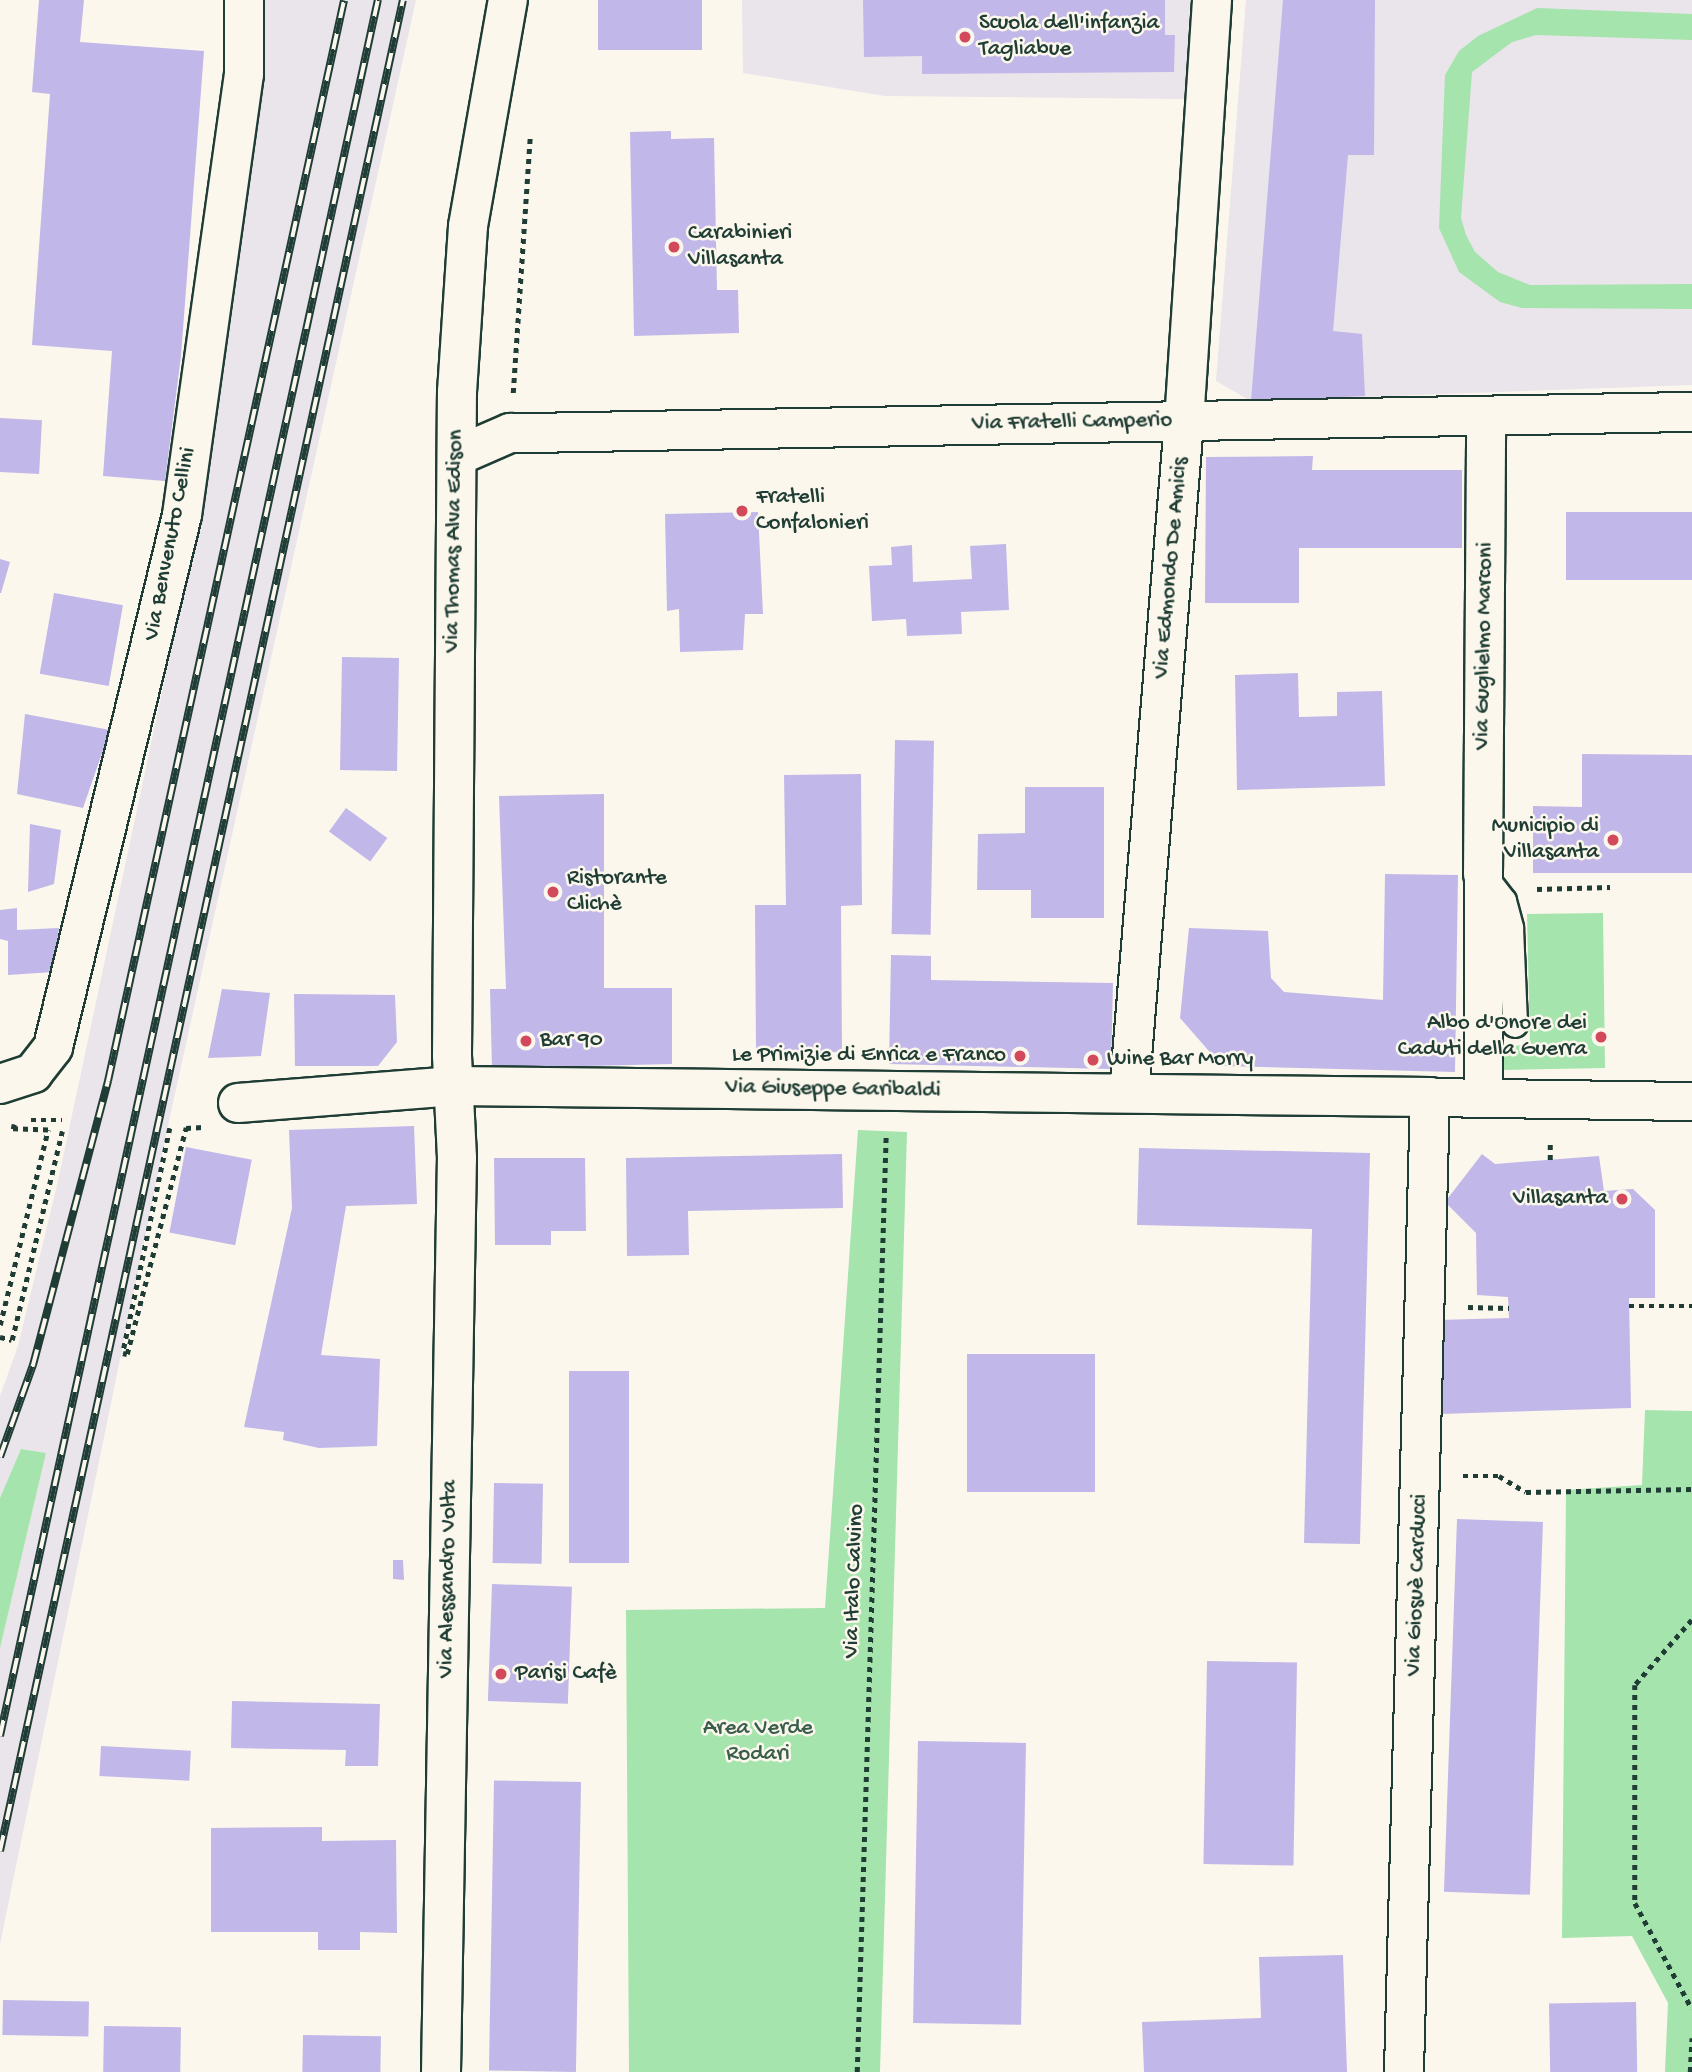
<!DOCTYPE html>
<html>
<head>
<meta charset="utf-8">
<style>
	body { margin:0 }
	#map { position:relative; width:1692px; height:2072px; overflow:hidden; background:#fbf7ec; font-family:"Gochi Hand",sans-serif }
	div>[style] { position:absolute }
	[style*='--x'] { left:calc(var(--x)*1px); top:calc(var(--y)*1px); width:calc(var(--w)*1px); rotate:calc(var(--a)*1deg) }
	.built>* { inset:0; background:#eae4eb }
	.green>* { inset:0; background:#a5e4ac }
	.building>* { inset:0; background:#c2b7e9; transform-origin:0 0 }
	.path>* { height:4.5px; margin-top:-2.25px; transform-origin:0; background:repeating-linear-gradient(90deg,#1f3d34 0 5px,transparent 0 10px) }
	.roads { filter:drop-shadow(2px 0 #1f3d34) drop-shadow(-2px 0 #1f3d34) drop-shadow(0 2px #1f3d34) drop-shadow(0 -2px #1f3d34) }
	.service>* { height:24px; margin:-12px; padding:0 12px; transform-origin:12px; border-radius:12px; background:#fbf7ec }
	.pedestrian>* { height:37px; margin:-18.5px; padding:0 18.5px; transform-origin:18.5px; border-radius:18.5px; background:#fbf7ec }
	.minor>* { height:38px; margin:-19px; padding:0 19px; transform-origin:19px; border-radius:19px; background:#fbf7ec }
	.secondary>* { height:38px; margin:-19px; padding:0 19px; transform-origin:19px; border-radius:19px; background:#fbf7ec }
	.rail>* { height:8px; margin-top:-4px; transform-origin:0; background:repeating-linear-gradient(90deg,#fbf7ec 0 16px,#1f3d34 0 32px); box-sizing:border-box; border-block:2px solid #1f3d34 }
	.dots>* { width:19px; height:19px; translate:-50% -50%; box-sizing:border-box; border:4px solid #fbf7ec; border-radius:50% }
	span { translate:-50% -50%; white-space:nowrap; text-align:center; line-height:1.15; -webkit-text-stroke:5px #fbf7ec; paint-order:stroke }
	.poi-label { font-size:23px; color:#1f3d34 }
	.left { translate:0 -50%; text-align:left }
	.right { translate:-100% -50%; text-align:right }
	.street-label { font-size:23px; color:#1f3d34 }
	.park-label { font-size:23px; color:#3a5e4c }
</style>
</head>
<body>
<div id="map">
	<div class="built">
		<div style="clip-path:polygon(257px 0,416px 0,167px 1130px,0 1944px,0 1648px,46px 1453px,21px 1449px,0 1498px,0 1396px,18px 1346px,58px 1181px,199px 518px,255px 129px)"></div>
		<div style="clip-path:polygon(742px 0,1190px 0,1185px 99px,885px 96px,743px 73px)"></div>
		<div style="clip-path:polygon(1246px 0,1692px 0,1692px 385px,1251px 401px,1216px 381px)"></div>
	</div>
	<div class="green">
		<div style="clip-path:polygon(1537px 8px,1692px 14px,1692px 40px,1536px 35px,1512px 42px,1472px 72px,1461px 218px,1466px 235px,1475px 252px,1498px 272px,1530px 285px,1692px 284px,1692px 309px,1522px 308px,1500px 302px,1459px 272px,1439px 228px,1445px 75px,1459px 51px,1478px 36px)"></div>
		<div style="clip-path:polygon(1603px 913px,1605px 1068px,1502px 1070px,1502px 1046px,1530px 1045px,1527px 914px)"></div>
		<div style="clip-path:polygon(858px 1130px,907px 1132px,880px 2072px,629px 2072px,626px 1610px,825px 1608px)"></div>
		<div style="clip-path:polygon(1645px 1410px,1692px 1411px,1692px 2072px,1665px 2072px,1668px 2003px,1632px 1936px,1562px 1938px,1566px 1490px,1642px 1485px)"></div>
		<div style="clip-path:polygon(21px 1449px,46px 1453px,0 1648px,0 1498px)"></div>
	</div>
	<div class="building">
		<div style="clip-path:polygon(39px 0,84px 0,80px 42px,204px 51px,181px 356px,165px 481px,103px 476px,112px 351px,32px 345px,50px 94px,32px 92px)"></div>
		<div style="left:598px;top:0;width:104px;height:50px"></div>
		<div style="clip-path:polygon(863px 0,1165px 0,1165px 35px,1175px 35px,1174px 72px,922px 74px,922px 56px,864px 57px)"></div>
		<div style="clip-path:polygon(1283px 0,1375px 0,1374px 155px,1348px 155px,1333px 331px,1362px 334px,1365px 396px,1251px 401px)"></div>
		<div style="clip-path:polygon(671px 131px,671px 139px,714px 138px,717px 290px,738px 290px,739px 333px,634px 336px,630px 132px)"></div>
		<div style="left:0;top:418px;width:42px;height:54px;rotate:3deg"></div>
		<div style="clip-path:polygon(1313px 456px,1312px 470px,1462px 470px,1462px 548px,1299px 548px,1299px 603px,1205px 603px,1206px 457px)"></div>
		<div style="clip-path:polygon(758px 512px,763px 614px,745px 614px,743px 650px,680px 652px,679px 609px,667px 611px,665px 514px)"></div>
		<div style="left:1566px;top:512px;width:126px;height:68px"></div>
		<div style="clip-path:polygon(1006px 544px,1009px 610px,961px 612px,962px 634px,907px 636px,906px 619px,872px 621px,869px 566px,892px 565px,891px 547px,912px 545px,913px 582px,972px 579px,970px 546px)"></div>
		<div style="clip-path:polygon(0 559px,10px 562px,1px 593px,0 593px)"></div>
		<div style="left:54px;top:593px;width:70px;height:82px;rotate:10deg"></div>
		<div style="left:342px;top:657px;width:57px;height:113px;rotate:1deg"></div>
		<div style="clip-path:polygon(1298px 673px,1299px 717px,1337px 716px,1337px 692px,1382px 691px,1385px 786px,1237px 790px,1235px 675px)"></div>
		<div style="clip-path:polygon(25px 714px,110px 730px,83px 808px,17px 794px)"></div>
		<div style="left:895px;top:740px;width:39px;height:194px;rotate:1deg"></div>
		<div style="clip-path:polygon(1582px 754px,1692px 755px,1692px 873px,1533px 873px,1533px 806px,1582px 807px)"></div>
		<div style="clip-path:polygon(861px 774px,862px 905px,841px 906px,842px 1052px,756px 1053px,755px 905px,786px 905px,784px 775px)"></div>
		<div style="clip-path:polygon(1025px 787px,1104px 787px,1104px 918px,1031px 918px,1031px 890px,977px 890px,978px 834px,1025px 833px)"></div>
		<div style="clip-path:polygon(604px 794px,604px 988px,672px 988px,672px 1064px,492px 1068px,490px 989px,506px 989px,499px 796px)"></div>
		<div style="left:346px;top:808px;width:51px;height:29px;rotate:36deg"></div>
		<div style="clip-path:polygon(30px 824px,61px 830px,54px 884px,28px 892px)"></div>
		<div style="clip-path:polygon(1385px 874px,1458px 875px,1455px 1072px,1222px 1066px,1180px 1018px,1189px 928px,1268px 931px,1271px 978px,1284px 992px,1383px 1000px)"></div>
		<div style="clip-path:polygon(17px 908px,17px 930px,59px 928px,53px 972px,8px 975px,8px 941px,0 939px,0 910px)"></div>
		<div style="clip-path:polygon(891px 955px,931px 956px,931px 980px,1113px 983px,1111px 1069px,889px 1064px)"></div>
		<div style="clip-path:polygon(222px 989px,270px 993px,261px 1056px,208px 1058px)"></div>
		<div style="clip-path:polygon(294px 994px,395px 995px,397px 1042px,378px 1066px,295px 1066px)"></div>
		<div style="clip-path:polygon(414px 1126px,417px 1204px,346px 1206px,321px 1355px,380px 1359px,377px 1446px,319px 1448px,283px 1440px,284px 1432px,244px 1427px,292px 1208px,289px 1130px)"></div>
		<div style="left:186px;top:1147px;width:67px;height:87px;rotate:11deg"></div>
		<div style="clip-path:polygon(1139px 1148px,1370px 1153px,1360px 1544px,1304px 1543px,1312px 1229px,1137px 1225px)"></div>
		<div style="clip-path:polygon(842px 1154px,843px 1208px,688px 1211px,689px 1255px,627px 1256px,626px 1158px)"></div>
		<div style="clip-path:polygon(1482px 1154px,1495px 1164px,1599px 1156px,1604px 1191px,1633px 1189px,1655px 1210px,1655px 1298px,1629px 1298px,1631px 1408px,1440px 1414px,1438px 1320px,1509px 1318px,1508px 1297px,1477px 1295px,1476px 1233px,1445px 1202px)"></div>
		<div style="clip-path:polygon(494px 1158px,585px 1158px,586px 1231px,551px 1231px,551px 1245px,495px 1245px)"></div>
		<div style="left:967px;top:1354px;width:128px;height:138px"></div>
		<div style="left:569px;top:1371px;width:60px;height:192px"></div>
		<div style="left:494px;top:1483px;width:49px;height:80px;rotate:1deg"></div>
		<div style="left:1457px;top:1519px;width:86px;height:373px;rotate:2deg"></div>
		<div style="clip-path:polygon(393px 1560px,403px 1560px,404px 1580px,393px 1579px)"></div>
		<div style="left:492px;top:1584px;width:80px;height:117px;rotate:2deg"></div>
		<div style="left:1207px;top:1661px;width:90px;height:203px;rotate:1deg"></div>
		<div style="clip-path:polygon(232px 1701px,380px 1704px,378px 1766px,345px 1766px,346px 1750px,231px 1748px)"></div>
		<div style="left:918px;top:1741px;width:108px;height:282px;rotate:1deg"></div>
		<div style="left:101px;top:1746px;width:90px;height:30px;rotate:3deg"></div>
		<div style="left:581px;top:1782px;width:290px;height:87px;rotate:91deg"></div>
		<div style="clip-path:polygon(322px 1827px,322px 1841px,396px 1840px,397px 1933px,360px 1932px,360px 1950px,318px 1950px,318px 1932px,211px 1932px,211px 1828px)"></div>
		<div style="clip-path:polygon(1343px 1955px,1347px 2072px,1144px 2072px,1142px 2022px,1261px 2018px,1259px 1957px)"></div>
		<div style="left:3px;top:2000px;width:86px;height:35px;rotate:1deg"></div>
		<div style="left:1636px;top:2002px;width:70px;height:87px;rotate:89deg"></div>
		<div style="left:104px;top:2026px;width:77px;height:46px;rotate:1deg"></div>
		<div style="left:303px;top:2035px;width:78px;height:37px;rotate:1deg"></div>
	</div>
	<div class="path">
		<div style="--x:513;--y:393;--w:258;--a:-86.2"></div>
		<div style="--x:1537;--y:889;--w:73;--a:-1.6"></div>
		<div style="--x:31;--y:1120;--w:31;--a:0"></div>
		<div style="--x:170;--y:1128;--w:230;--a:101.8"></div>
		<div style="--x:123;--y:1353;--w:4;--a:14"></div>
		<div style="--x:127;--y:1354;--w:234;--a:-75.4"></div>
		<div style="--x:186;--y:1128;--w:17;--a:-3"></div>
		<div style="--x:1550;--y:1160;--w:20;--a:-90"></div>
		<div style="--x:1629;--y:1306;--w:63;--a:0"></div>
		<div style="--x:1468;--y:1307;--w:41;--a:1.4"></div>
		<div style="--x:0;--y:1325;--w:201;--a:-76.2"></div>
		<div style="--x:48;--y:1130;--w:35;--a:-178"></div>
		<div style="--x:13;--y:1129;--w:5;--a:-79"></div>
		<div style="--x:0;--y:1337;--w:12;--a:14"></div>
		<div style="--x:12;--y:1340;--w:215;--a:-76.5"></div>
		<div style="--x:1463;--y:1476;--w:36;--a:0"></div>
		<div style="--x:1499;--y:1476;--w:31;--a:31"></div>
		<div style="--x:1526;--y:1492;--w:166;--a:-1"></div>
		<div style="--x:1692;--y:1620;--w:86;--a:131.2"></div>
		<div style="--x:1635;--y:1685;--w:218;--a:90"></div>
		<div style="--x:1635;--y:1903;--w:120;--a:61.7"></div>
		<div style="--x:857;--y:2072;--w:938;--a:-88.23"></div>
		<div style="--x:1690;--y:2072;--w:34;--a:-87"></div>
	</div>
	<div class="roads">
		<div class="service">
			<div style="--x:1483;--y:874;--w:34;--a:52"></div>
			<div style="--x:1504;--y:901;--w:28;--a:75"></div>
			<div style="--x:1511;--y:928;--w:97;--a:87.6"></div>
		</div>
		<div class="pedestrian">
			<div style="--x:1430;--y:1097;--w:262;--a:0.9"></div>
			<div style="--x:1483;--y:1097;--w:223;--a:-90"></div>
		</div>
		<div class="minor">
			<div style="--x:457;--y:456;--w:58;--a:-23.5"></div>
			<div style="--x:510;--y:433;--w:20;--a:0"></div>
			<div style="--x:530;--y:433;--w:1162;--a:-1.04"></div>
			<div style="--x:1483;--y:874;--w:456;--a:-89.6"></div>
			<div style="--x:0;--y:1084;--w:35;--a:-18"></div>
			<div style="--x:33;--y:1073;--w:33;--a:-52"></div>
			<div style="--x:53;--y:1047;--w:547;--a:-76.37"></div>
			<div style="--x:182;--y:515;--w:445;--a:-82"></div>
			<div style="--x:244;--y:74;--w:74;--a:-90"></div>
			<div style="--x:1129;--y:1093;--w:673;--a:-85.31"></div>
			<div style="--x:1184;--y:422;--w:423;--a:-86.2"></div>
			<div style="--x:238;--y:1103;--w:217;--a:-4.5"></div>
			<div style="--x:454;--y:1086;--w:976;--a:0.65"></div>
			<div style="--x:1430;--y:1097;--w:975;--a:91.53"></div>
		</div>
		<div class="secondary">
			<div style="--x:441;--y:2072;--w:914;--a:-89"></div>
			<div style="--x:457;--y:1158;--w:103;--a:-92.8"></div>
			<div style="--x:452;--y:1055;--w:663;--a:-89.57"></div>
			<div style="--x:457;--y:392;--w:166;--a:-86.2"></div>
			<div style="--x:468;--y:226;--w:230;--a:-80"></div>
		</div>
	</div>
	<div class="rail">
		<div style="--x:0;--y:1457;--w:98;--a:-70.3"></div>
		<div style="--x:33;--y:1365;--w:294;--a:-75.2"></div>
		<div style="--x:108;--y:1081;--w:1106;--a:-77.68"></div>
		<div style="--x:0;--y:1736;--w:1777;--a:-77.72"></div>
		<div style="--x:0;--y:1851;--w:1894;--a:-77.72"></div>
	</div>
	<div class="dots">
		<div style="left:965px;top:37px;background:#d1495b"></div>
		<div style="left:674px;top:247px;background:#d1495b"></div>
		<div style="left:742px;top:511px;background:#d1495b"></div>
		<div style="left:1613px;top:840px;background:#d1495b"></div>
		<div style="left:553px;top:892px;background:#d1495b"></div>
		<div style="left:1601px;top:1037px;background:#d1495b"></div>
		<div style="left:526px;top:1041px;background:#d1495b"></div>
		<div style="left:1020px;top:1056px;background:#d1495b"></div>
		<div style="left:1093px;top:1060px;background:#d1495b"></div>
		<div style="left:1622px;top:1199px;background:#d1495b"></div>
		<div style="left:501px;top:1674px;background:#d1495b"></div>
	</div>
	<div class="poi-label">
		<span class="left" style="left:979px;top:37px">Scuola dell'infanzia<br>Tagliabue</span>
		<span class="left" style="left:688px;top:247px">Carabinieri<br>Villasanta</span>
		<span class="left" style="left:756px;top:511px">Fratelli<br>Confalonieri</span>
		<span class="right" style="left:1599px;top:840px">Municipio di<br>Villasanta</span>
		<span class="left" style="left:567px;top:892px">Ristorante<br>Clichè</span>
		<span class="right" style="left:1587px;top:1037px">Albo d'Onore dei<br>Caduti della Guerra</span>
		<span class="left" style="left:540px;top:1041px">Bar 90</span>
		<span class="right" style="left:1006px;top:1056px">Le Primizie di Enrica e Franco</span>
		<span class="left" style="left:1107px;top:1060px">Wine Bar Morry</span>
		<span class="right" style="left:1608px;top:1199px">Villasanta</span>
		<span class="left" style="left:515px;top:1674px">Parisi Cafè</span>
	</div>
	<div class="street-label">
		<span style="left:1072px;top:423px;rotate:-1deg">Via Fratelli Camperio</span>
		<span style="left:455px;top:541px;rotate:-89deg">Via Thomas Alva Edison</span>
		<span style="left:171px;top:544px;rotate:-79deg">Via Benvenuto Cellini</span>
		<span style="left:1172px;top:568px;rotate:-85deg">Via Edmondo De Amicis</span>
		<span style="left:1485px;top:646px;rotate:-89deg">Via Guglielmo Marconi</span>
		<span style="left:833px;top:1090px;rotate:1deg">Via Giuseppe Garibaldi</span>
		<span style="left:449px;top:1579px;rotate:-89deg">Via Alessandro Volta</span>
		<span style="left:855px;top:1581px;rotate:-88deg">Via Italo Calvino</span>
		<span style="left:1418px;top:1585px;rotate:-88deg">Via Giosuè Carducci</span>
	</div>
	<div class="park-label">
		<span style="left:758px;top:1742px">Area Verde<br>Rodari</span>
	</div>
</div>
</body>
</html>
